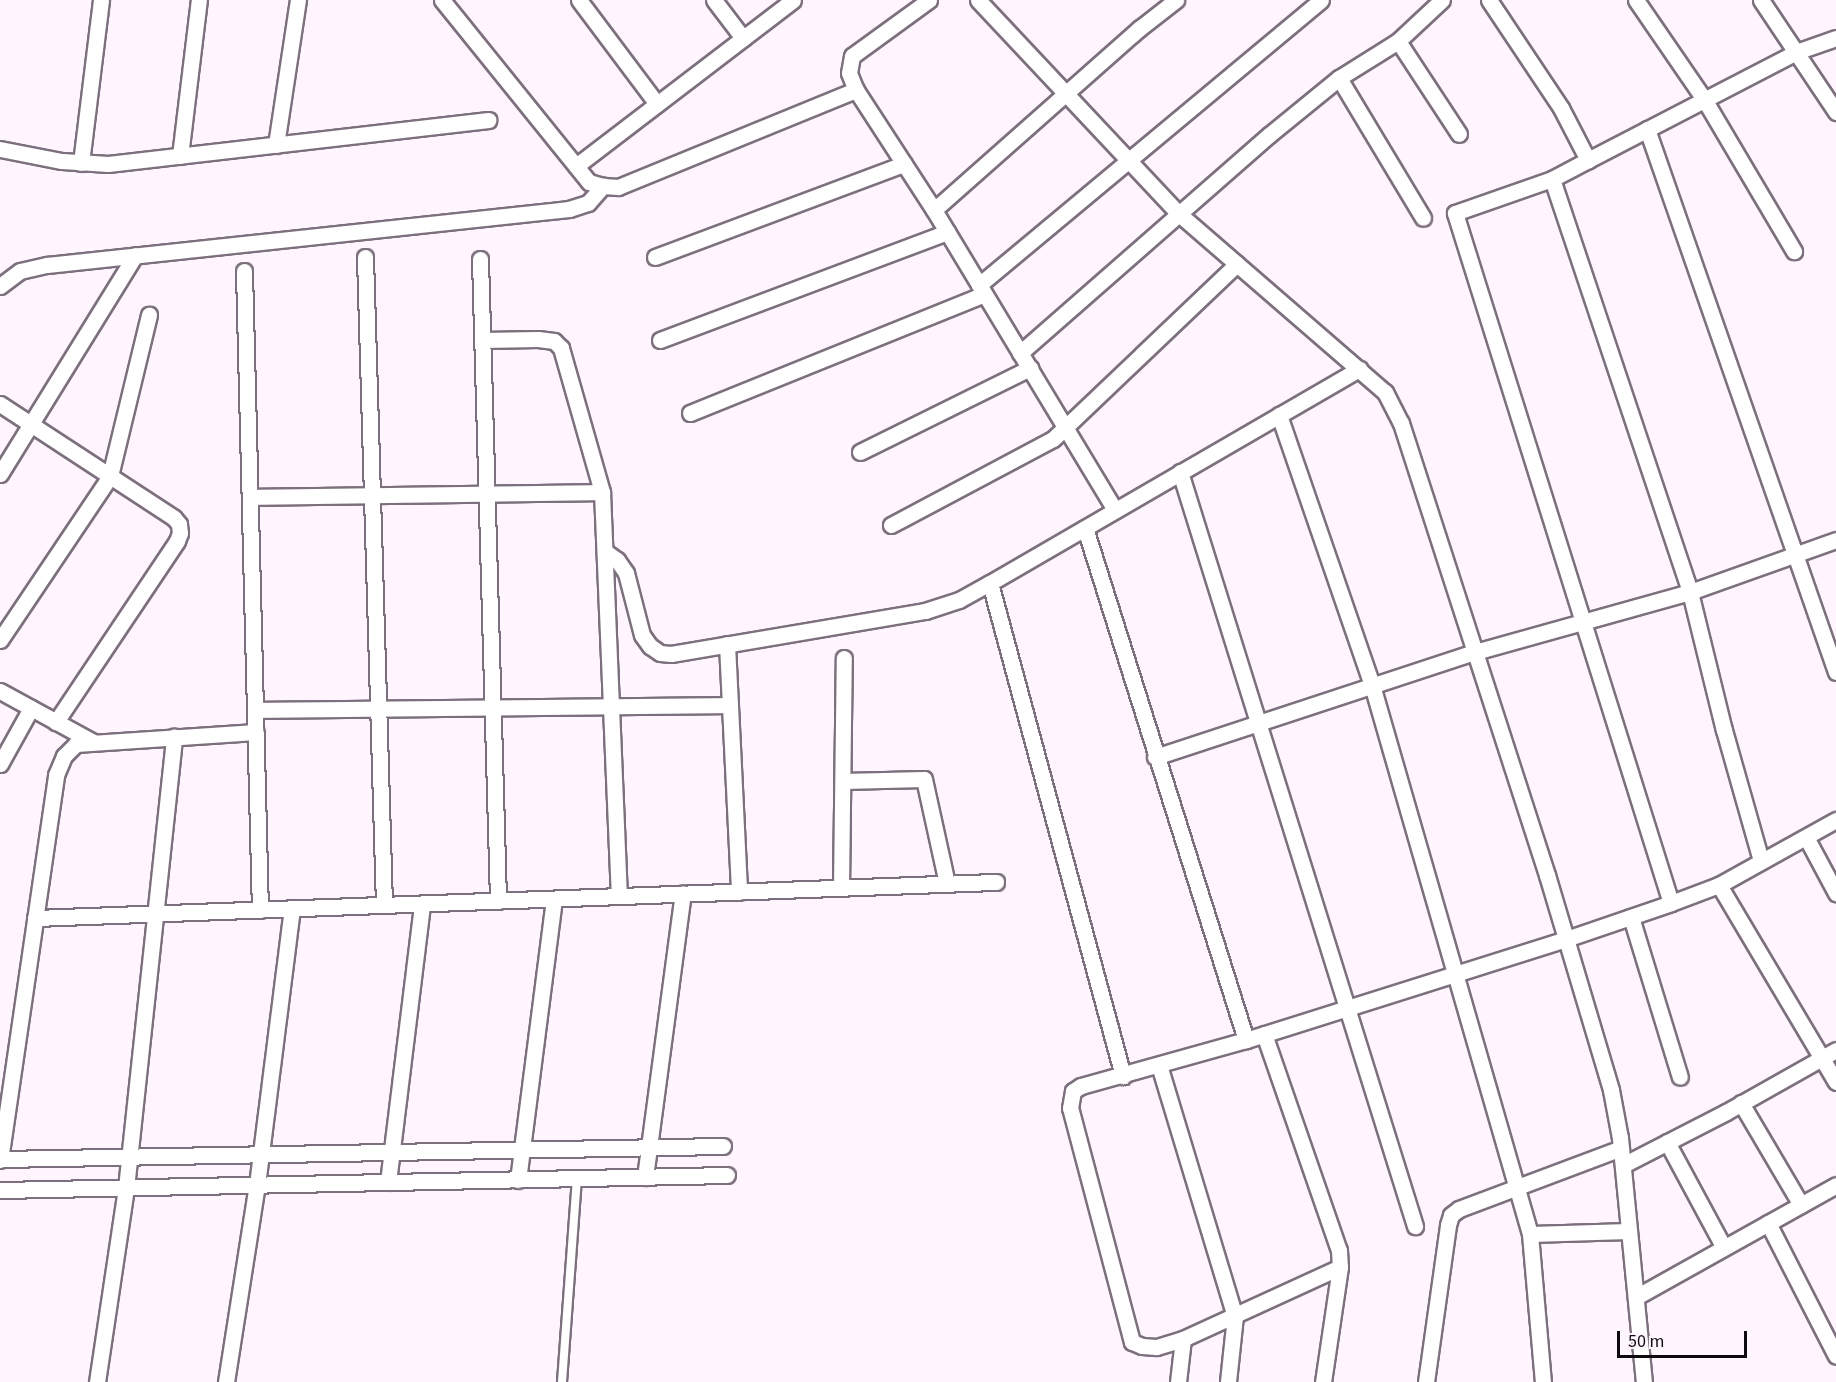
<!DOCTYPE html>
<html>
<head>
<meta charset="utf-8">
<style>
	body { margin:0 }
	#map { position:relative; width:1836px; height:1382px; overflow:hidden; background:#fef5ff; font-family:"Source Sans 3",sans-serif }
	div>[style] { position:absolute }
	[style*='--x'] { left:calc(var(--x)*1px); top:calc(var(--y)*1px); width:calc(var(--w)*1px); rotate:calc(var(--a)*1deg) }
	.roads { filter:drop-shadow(2px 0 #7d707e) drop-shadow(-2px 0 #7d707e) drop-shadow(0 2px #7d707e) drop-shadow(0 -2px #7d707e) }
	.service>* { height:8px; margin:-4px; padding:0 4px; transform-origin:4px; border-radius:4px; background:#fff }
	.minor>* { height:15px; margin:-7.5px; padding:0 7.5px; transform-origin:7.5px; border-radius:7.5px; background:#fff }
	span { translate:-50% -50%; white-space:nowrap; text-align:center; line-height:1.15; -webkit-text-stroke:6px #fef5ff; paint-order:stroke }
	.scale { position:absolute; left:1617px; top:1331px; width:130px; height:27px; box-sizing:border-box; border:3px solid #0e0a0f; border-top:0; padding-left:8px; font-size:18px; line-height:21px; white-space:nowrap; color:#0e0a0f; -webkit-text-stroke:4px #fef5ff; paint-order:stroke }
</style>
</head>
<body>
<div id="map">
	<div class="roads">
		<div class="service">
			<div style="--x:562;--y:1382;--w:205;--a:-85.8"></div>
		</div>
		<div class="minor">
			<div style="--x:442;--y:0;--w:234;--a:51.1"></div>
			<div style="--x:589;--y:182;--w:15;--a:16"></div>
			<div style="--x:603;--y:186;--w:15;--a:4"></div>
			<div style="--x:618;--y:187;--w:257;--a:-22.2"></div>
			<div style="--x:579;--y:0;--w:130;--a:53.1"></div>
			<div style="--x:714;--y:0;--w:48;--a:52.7"></div>
			<div style="--x:929;--y:0;--w:95;--a:144"></div>
			<div style="--x:852;--y:56;--w:17;--a:100"></div>
			<div style="--x:849;--y:73;--w:18;--a:68"></div>
			<div style="--x:856;--y:90;--w:143;--a:57"></div>
			<div style="--x:978;--y:0;--w:292;--a:46.8"></div>
			<div style="--x:1178;--y:213;--w:274;--a:40.9"></div>
			<div style="--x:1385;--y:392;--w:35;--a:63"></div>
			<div style="--x:1401;--y:423;--w:475;--a:72.1"></div>
			<div style="--x:1547;--y:875;--w:224;--a:73.4"></div>
			<div style="--x:1611;--y:1090;--w:49;--a:79.4"></div>
			<div style="--x:1620;--y:1138;--w:245;--a:84.4"></div>
			<div style="--x:1489;--y:0;--w:130;--a:56.3"></div>
			<div style="--x:1561;--y:108;--w:59;--a:62.6"></div>
			<div style="--x:1588;--y:160;--w:234;--a:-27.4"></div>
			<div style="--x:1796;--y:52;--w:42;--a:-19.3"></div>
			<div style="--x:1636;--y:0;--w:120;--a:55.5"></div>
			<div style="--x:1704;--y:99;--w:177;--a:59.4"></div>
			<div style="--x:1761;--y:0;--w:135;--a:56.2"></div>
			<div style="--x:1398;--y:41;--w:111;--a:56.7"></div>
			<div style="--x:1339;--y:78;--w:163;--a:59"></div>
			<div style="--x:1647;--y:129;--w:575;--a:70.81"></div>
			<div style="--x:276;--y:145;--w:147;--a:-81.4"></div>
			<div style="--x:0;--y:149;--w:63;--a:11"></div>
			<div style="--x:62;--y:161;--w:46;--a:3.7"></div>
			<div style="--x:108;--y:164;--w:383;--a:-6.6"></div>
			<div style="--x:180;--y:156;--w:157;--a:-83.1"></div>
			<div style="--x:1588;--y:160;--w:41;--a:152.2"></div>
			<div style="--x:1552;--y:179;--w:435;--a:71.5"></div>
			<div style="--x:1690;--y:592;--w:142;--a:76.2"></div>
			<div style="--x:1724;--y:730;--w:136;--a:74.2"></div>
			<div style="--x:81;--y:163;--w:164;--a:-83"></div>
			<div style="--x:576;--y:166;--w:273;--a:-37.4"></div>
			<div style="--x:1552;--y:179;--w:103;--a:160.7"></div>
			<div style="--x:1455;--y:213;--w:723;--a:72.62"></div>
			<div style="--x:365;--y:257;--w:648;--a:88.32"></div>
			<div style="--x:655;--y:257;--w:266;--a:-20.5"></div>
			<div style="--x:480;--y:259;--w:642;--a:88.39"></div>
			<div style="--x:244;--y:271;--w:639;--a:88.57"></div>
			<div style="--x:979;--y:285;--w:445;--a:-39.8"></div>
			<div style="--x:0;--y:286;--w:25;--a:-37"></div>
			<div style="--x:20;--y:271;--w:28;--a:-13"></div>
			<div style="--x:47;--y:265;--w:525;--a:-6.12"></div>
			<div style="--x:569;--y:209;--w:20;--a:-18"></div>
			<div style="--x:588;--y:203;--w:23;--a:-49"></div>
			<div style="--x:483;--y:340;--w:55;--a:-1"></div>
			<div style="--x:538;--y:339;--w:16;--a:7"></div>
			<div style="--x:554;--y:341;--w:10;--a:45"></div>
			<div style="--x:561;--y:348;--w:150;--a:74.1"></div>
			<div style="--x:602;--y:492;--w:404;--a:87.6"></div>
			<div style="--x:660;--y:340;--w:307;--a:-20.6"></div>
			<div style="--x:1020;--y:353;--w:331;--a:-41.2"></div>
			<div style="--x:1269;--y:135;--w:90;--a:-39.2"></div>
			<div style="--x:1339;--y:78;--w:70;--a:-32.1"></div>
			<div style="--x:1398;--y:41;--w:60;--a:-43"></div>
			<div style="--x:0;--y:404;--w:208;--a:33.2"></div>
			<div style="--x:174;--y:518;--w:8;--a:50"></div>
			<div style="--x:179;--y:524;--w:9;--a:84"></div>
			<div style="--x:180;--y:533;--w:9;--a:111"></div>
			<div style="--x:177;--y:541;--w:218;--a:123.8"></div>
			<div style="--x:690;--y:413;--w:317;--a:-22"></div>
			<div style="--x:1279;--y:415;--w:286;--a:71"></div>
			<div style="--x:1372;--y:685;--w:571;--a:73.94"></div>
			<div style="--x:1530;--y:1234;--w:149;--a:85"></div>
			<div style="--x:860;--y:452;--w:190;--a:-26.3"></div>
			<div style="--x:1180;--y:472;--w:790;--a:72.69"></div>
			<div style="--x:0;--y:474;--w:257;--a:-58.3"></div>
			<div style="--x:250;--y:497;--w:352;--a:-0.8"></div>
			<div style="--x:1115;--y:510;--w:350;--a:-121.1"></div>
			<div style="--x:934;--y:210;--w:275;--a:-41.5"></div>
			<div style="--x:1140;--y:28;--w:46;--a:-37.9"></div>
			<div style="--x:891;--y:525;--w:183;--a:-28"></div>
			<div style="--x:1053;--y:439;--w:254;--a:-43.6"></div>
			<div style="--x:1085;--y:528;--w:537;--a:72.54"></div>
			<div style="--x:606;--y:552;--w:14;--a:36"></div>
			<div style="--x:617;--y:560;--w:16;--a:55"></div>
			<div style="--x:626;--y:573;--w:64;--a:75.5"></div>
			<div style="--x:642;--y:635;--w:14;--a:54"></div>
			<div style="--x:650;--y:646;--w:12;--a:35"></div>
			<div style="--x:660;--y:653;--w:11;--a:5"></div>
			<div style="--x:671;--y:654;--w:258;--a:-9.6"></div>
			<div style="--x:925;--y:611;--w:36;--a:-18"></div>
			<div style="--x:959;--y:600;--w:35;--a:-29"></div>
			<div style="--x:990;--y:583;--w:427;--a:-30.1"></div>
			<div style="--x:990;--y:583;--w:511;--a:74.9"></div>
			<div style="--x:0;--y:640;--w:197;--a:-56.1"></div>
			<div style="--x:110;--y:476;--w:166;--a:-76.4"></div>
			<div style="--x:727;--y:644;--w:248;--a:87.2"></div>
			<div style="--x:0;--y:691;--w:106;--a:28.7"></div>
			<div style="--x:255;--y:710;--w:475;--a:-0.6"></div>
			<div style="--x:1155;--y:757;--w:337;--a:-18.2"></div>
			<div style="--x:1475;--y:652;--w:223;--a:-15.6"></div>
			<div style="--x:1690;--y:592;--w:155;--a:-19.6"></div>
			<div style="--x:0;--y:764;--w:64;--a:-61"></div>
			<div style="--x:843;--y:781;--w:81;--a:-1.4"></div>
			<div style="--x:924;--y:779;--w:107;--a:77.6"></div>
			<div style="--x:1806;--y:837;--w:64;--a:61.8"></div>
			<div style="--x:1719;--y:885;--w:229;--a:59.3"></div>
			<div style="--x:841;--y:888;--w:230;--a:-89.3"></div>
			<div style="--x:1631;--y:917;--w:167;--a:73"></div>
			<div style="--x:35;--y:918;--w:962;--a:-2.15"></div>
			<div style="--x:1264;--y:1034;--w:229;--a:70.9"></div>
			<div style="--x:1339;--y:1250;--w:17;--a:87"></div>
			<div style="--x:1340;--y:1267;--w:116;--a:98.4"></div>
			<div style="--x:1159;--y:1065;--w:262;--a:73.2"></div>
			<div style="--x:1235;--y:1316;--w:66;--a:96.1"></div>
			<div style="--x:1741;--y:1103;--w:118;--a:59.5"></div>
			<div style="--x:1667;--y:1142;--w:120;--a:61.7"></div>
			<div style="--x:0;--y:1159;--w:723;--a:-1.03"></div>
			<div style="--x:0;--y:1160;--w:389;--a:-81.7"></div>
			<div style="--x:56;--y:775;--w:21;--a:-67"></div>
			<div style="--x:64;--y:756;--w:17;--a:-45"></div>
			<div style="--x:76;--y:744;--w:180;--a:-3.8"></div>
			<div style="--x:1623;--y:1165;--w:116;--a:-27.2"></div>
			<div style="--x:1726;--y:1112;--w:126;--a:-29.4"></div>
			<div style="--x:645;--y:1177;--w:286;--a:-82.4"></div>
			<div style="--x:518;--y:1180;--w:283;--a:-82.7"></div>
			<div style="--x:388;--y:1182;--w:280;--a:-83"></div>
			<div style="--x:0;--y:1190;--w:727;--a:-1.18"></div>
			<div style="--x:1768;--y:1223;--w:149;--a:62.9"></div>
			<div style="--x:1530;--y:1234;--w:99;--a:-1.7"></div>
			<div style="--x:1340;--y:1267;--w:173;--a:155.4"></div>
			<div style="--x:1183;--y:1339;--w:28;--a:163"></div>
			<div style="--x:1156;--y:1347;--w:14;--a:-176"></div>
			<div style="--x:1142;--y:1346;--w:11;--a:-158"></div>
			<div style="--x:1132;--y:1342;--w:242;--a:-104.8"></div>
			<div style="--x:1070;--y:1108;--w:17;--a:-80"></div>
			<div style="--x:1073;--y:1091;--w:9;--a:-32"></div>
			<div style="--x:1081;--y:1086;--w:171;--a:-15.6"></div>
			<div style="--x:1246;--y:1040;--w:336;--a:-17.5"></div>
			<div style="--x:1566;--y:939;--w:111;--a:-18.9"></div>
			<div style="--x:1671;--y:903;--w:51;--a:-20.6"></div>
			<div style="--x:1719;--y:885;--w:134;--a:-29.1"></div>
			<div style="--x:1636;--y:1297;--w:229;--a:-29.2"></div>
			<div style="--x:97;--y:1382;--w:196;--a:-81.5"></div>
			<div style="--x:126;--y:1188;--w:454;--a:-83.9"></div>
			<div style="--x:226;--y:1382;--w:199;--a:-81.1"></div>
			<div style="--x:257;--y:1185;--w:279;--a:-82.8"></div>
			<div style="--x:1178;--y:1382;--w:43;--a:-83.4"></div>
			<div style="--x:1426;--y:1382;--w:159;--a:-82"></div>
			<div style="--x:1448;--y:1225;--w:10;--a:-73"></div>
			<div style="--x:1451;--y:1215;--w:10;--a:-37"></div>
			<div style="--x:1459;--y:1209;--w:173;--a:-20.6"></div>
		</div>
	</div>
	<div class="scale">50 m</div>
</div>
</body>
</html>
